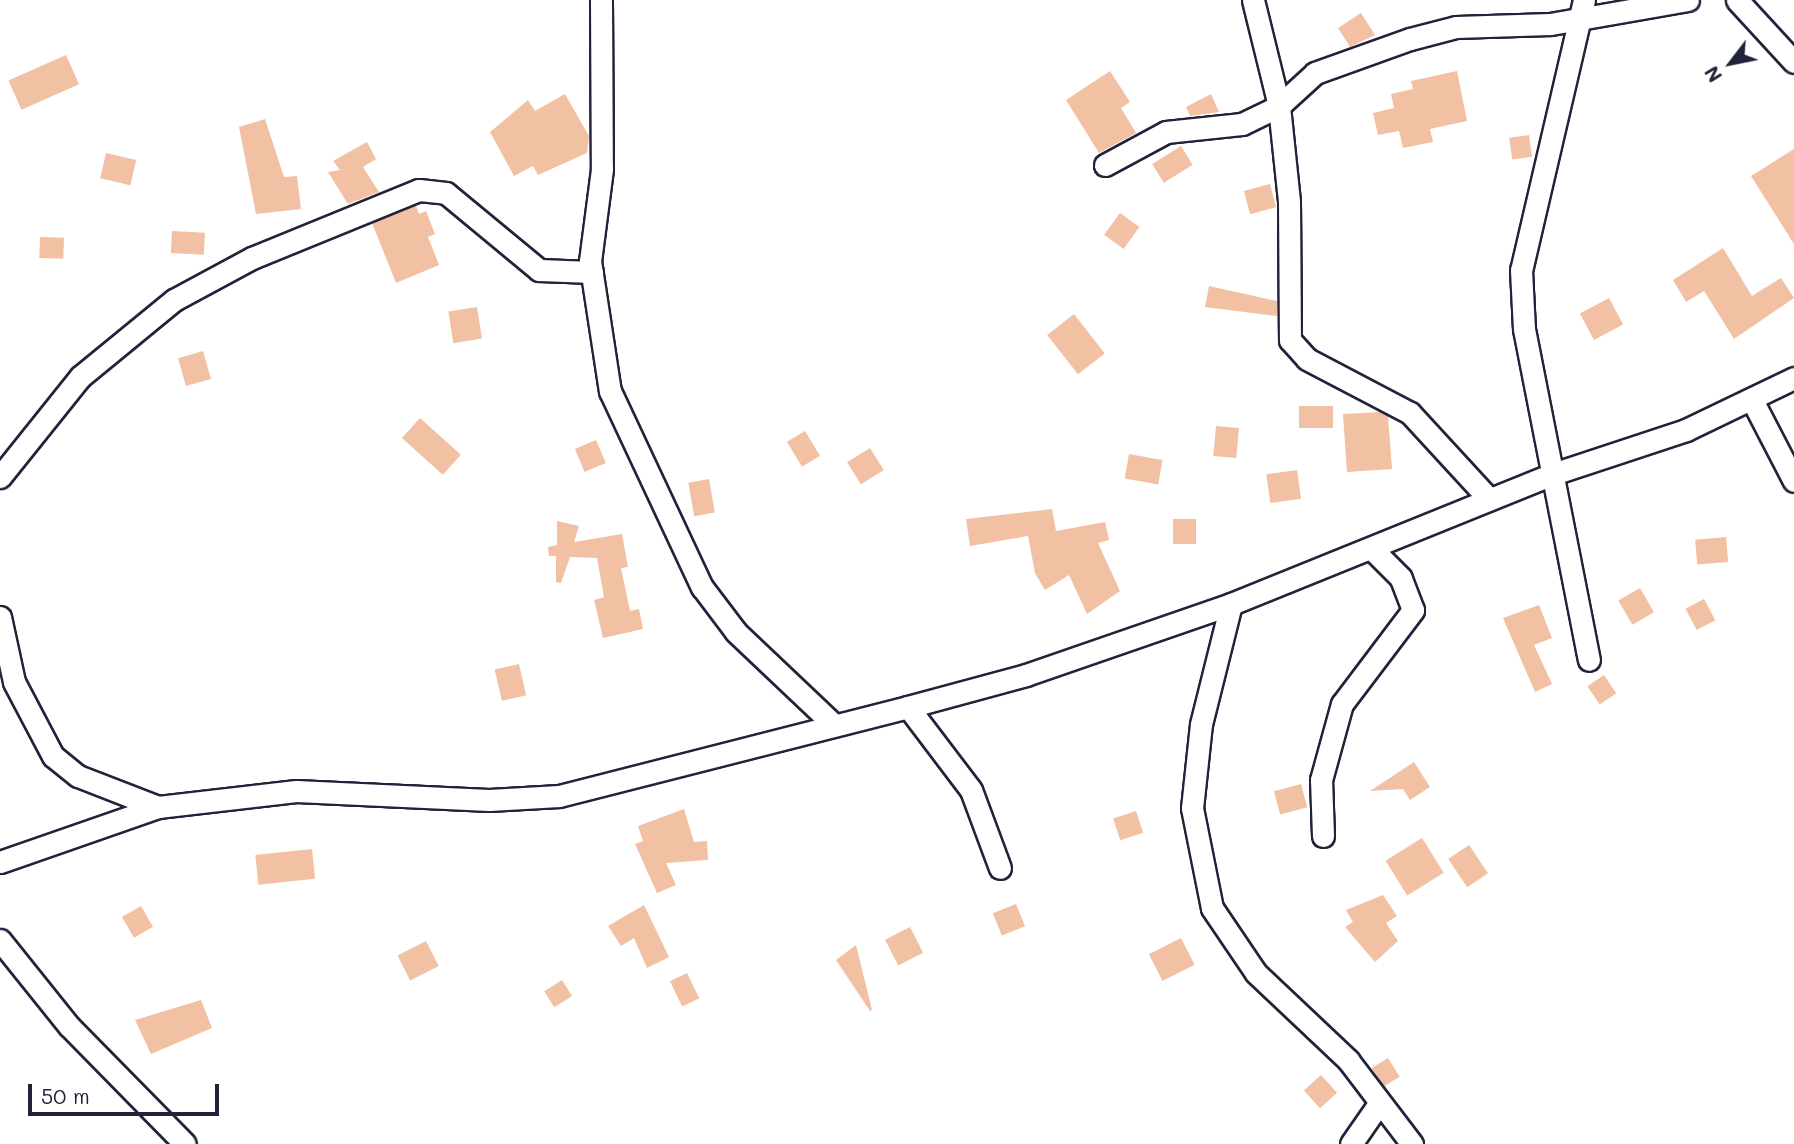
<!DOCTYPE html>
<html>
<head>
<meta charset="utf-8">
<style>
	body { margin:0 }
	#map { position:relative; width:1794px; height:1144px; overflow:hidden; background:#fff; font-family:Mali,sans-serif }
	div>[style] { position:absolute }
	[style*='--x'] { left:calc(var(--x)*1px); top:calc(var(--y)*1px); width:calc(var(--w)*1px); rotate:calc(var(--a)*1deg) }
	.building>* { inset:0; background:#f2c0a3; transform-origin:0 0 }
	.roads { filter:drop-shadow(2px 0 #22223b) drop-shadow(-2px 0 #22223b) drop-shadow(0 2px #22223b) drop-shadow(0 -2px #22223b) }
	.street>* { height:21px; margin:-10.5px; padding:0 10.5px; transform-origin:10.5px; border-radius:10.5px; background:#fff }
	span { translate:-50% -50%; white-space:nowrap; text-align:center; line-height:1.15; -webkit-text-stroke:7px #fff; paint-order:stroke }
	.north { position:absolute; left:1696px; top:28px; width:70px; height:70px; -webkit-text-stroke:5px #fff; paint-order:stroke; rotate:238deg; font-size:19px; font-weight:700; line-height:28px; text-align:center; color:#22223b }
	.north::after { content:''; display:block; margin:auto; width:24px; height:32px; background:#22223b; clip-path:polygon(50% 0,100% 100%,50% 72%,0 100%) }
	.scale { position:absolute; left:28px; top:1084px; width:191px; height:32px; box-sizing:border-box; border:4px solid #22223b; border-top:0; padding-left:9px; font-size:21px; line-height:24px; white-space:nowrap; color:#22223b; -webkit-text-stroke:5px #fff; paint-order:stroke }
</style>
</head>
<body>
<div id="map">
	<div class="building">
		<div style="clip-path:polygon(1361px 13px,1375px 35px,1350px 47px,1338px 28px)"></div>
		<div style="left:66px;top:55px;width:32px;height:63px;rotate:66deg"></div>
		<div style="clip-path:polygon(1110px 71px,1130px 102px,1121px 108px,1136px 133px,1099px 153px,1066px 100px)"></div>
		<div style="clip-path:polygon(1457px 71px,1467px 121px,1430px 129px,1433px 142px,1403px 148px,1399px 131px,1378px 135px,1373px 113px,1394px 108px,1391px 94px,1413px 89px,1411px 81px)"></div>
		<div style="clip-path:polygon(565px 94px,589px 136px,587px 153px,538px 175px,533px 166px,514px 176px,490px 132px,528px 100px,535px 111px)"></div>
		<div style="clip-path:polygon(1211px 94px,1219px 112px,1190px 116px,1186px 107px)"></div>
		<div style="clip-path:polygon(265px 119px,284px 177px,297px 176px,301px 209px,256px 214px,239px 127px)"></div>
		<div style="left:1529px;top:135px;width:22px;height:20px;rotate:82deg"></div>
		<div style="clip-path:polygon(367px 142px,376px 159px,363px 167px,379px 192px,348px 204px,328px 172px,340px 170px,333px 161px)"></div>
		<div style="left:1181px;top:146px;width:22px;height:34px;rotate:58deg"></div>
		<div style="clip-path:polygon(1794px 149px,1794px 244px,1751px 176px)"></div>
		<div style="left:106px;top:153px;width:31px;height:26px;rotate:13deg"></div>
		<div style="left:1270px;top:184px;width:24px;height:27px;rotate:75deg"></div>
		<div style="clip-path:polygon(416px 206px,419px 214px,426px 211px,435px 234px,428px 237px,439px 265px,396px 283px,372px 223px)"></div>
		<div style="left:1120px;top:213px;width:24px;height:27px;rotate:36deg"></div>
		<div style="left:172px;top:231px;width:33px;height:22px;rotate:3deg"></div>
		<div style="left:40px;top:237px;width:24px;height:21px;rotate:2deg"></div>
		<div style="clip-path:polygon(1723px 248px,1752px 296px,1781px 278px,1794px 298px,1734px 339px,1704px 291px,1686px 302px,1673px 280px)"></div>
		<div style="clip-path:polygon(1209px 286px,1277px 301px,1277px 316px,1205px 307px)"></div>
		<div style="left:1609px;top:298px;width:30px;height:33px;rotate:62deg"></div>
		<div style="left:477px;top:307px;width:32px;height:29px;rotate:81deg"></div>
		<div style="left:1074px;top:314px;width:50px;height:34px;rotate:52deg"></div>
		<div style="left:203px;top:351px;width:29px;height:26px;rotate:74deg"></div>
		<div style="left:1299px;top:406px;width:34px;height:22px"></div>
		<div style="clip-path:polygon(1380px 412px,1388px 416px,1392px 469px,1347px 472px,1343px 414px)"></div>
		<div style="left:420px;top:418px;width:55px;height:27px;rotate:42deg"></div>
		<div style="left:1216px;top:426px;width:23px;height:30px;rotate:5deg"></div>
		<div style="left:805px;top:431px;width:29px;height:21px;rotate:59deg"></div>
		<div style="left:596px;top:440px;width:25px;height:23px;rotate:67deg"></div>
		<div style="left:870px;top:448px;width:26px;height:27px;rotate:58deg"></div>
		<div style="left:1129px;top:454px;width:34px;height:25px;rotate:10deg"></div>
		<div style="left:1297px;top:470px;width:29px;height:31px;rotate:82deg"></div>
		<div style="left:709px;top:479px;width:34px;height:21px;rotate:80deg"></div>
		<div style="clip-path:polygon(1052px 509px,1056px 531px,1105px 522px,1109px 540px,1098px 543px,1120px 591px,1087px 614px,1069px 575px,1045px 590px,1035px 573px,1028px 536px,970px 546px,966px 519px)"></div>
		<div style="left:1196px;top:519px;width:25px;height:23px;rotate:90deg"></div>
		<div style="clip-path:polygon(557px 521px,579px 526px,574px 542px,622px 534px,628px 567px,621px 568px,630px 611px,639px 609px,643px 629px,603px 638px,594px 600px,604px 597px,597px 558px,570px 557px,561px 583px,556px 582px,556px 556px,549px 556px,548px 547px,557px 545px)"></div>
		<div style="left:1726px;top:537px;width:25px;height:31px;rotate:85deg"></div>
		<div style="left:1640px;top:588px;width:28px;height:25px;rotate:60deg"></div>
		<div style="left:1704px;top:599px;width:24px;height:21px;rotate:62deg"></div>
		<div style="clip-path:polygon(1539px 605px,1552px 638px,1534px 645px,1552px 684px,1535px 692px,1503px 618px)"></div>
		<div style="left:519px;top:664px;width:32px;height:25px;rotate:77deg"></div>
		<div style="left:1604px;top:675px;width:22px;height:20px;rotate:56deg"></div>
		<div style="clip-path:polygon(1414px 762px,1430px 787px,1410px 800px,1403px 789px,1370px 791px)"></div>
		<div style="left:1301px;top:784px;width:24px;height:28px;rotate:75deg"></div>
		<div style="clip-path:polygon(684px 809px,694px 842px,707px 841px,708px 860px,666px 863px,676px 885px,657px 893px,635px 844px,643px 841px,638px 826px)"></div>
		<div style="left:1136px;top:811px;width:23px;height:24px;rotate:72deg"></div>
		<div style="left:1422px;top:838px;width:41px;height:43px;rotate:58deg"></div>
		<div style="left:1469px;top:845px;width:34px;height:25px;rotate:56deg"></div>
		<div style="left:312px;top:849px;width:30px;height:57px;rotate:84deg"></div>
		<div style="clip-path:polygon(1383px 895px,1397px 916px,1386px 923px,1398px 941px,1375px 962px,1345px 927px,1353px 922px,1346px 910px)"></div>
		<div style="left:1016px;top:904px;width:24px;height:25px;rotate:68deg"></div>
		<div style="clip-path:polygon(644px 905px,669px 957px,647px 968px,634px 938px,621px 946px,608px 926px)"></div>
		<div style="left:141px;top:906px;width:24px;height:22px;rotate:60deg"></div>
		<div style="left:910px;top:927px;width:29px;height:28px;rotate:63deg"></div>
		<div style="left:1181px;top:938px;width:30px;height:36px;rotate:63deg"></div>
		<div style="left:426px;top:941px;width:28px;height:32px;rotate:63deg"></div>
		<div style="clip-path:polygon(856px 945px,872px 1010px,870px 1011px,836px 960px)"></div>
		<div style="left:687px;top:973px;width:28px;height:19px;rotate:64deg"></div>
		<div style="left:562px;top:980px;width:19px;height:21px;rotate:58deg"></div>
		<div style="clip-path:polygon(201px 1000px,212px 1028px,151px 1054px,135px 1020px)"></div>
		<div style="left:1388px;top:1058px;width:22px;height:19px;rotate:58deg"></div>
		<div style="left:1321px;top:1075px;width:24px;height:23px;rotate:48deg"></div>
	</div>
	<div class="roads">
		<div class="street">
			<div style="--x:601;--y:0;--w:169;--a:89.7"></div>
			<div style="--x:602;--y:169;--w:93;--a:97.4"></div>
			<div style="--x:590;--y:261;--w:132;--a:81.3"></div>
			<div style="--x:610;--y:391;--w:217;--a:64.9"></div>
			<div style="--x:702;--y:587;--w:56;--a:52.9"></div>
			<div style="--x:736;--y:632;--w:134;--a:43.5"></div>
			<div style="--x:1253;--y:0;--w:109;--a:76.2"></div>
			<div style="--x:1279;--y:106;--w:96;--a:84"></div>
			<div style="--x:1289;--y:201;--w:139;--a:89.6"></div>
			<div style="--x:1290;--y:340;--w:25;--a:48"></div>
			<div style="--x:1307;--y:359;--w:116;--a:27.7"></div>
			<div style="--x:1410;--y:413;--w:117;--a:47.4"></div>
			<div style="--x:1584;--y:0;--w:277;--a:103.1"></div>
			<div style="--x:1521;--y:270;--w:59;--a:87.1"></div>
			<div style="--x:1524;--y:329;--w:337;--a:78.9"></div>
			<div style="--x:1737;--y:0;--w:84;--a:47.4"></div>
			<div style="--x:1105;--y:165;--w:69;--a:-28.4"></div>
			<div style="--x:1166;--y:132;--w:76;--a:-6"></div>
			<div style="--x:1242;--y:124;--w:41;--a:-25.9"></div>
			<div style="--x:1279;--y:106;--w:49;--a:-42.5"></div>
			<div style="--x:1315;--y:73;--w:101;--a:-19.7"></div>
			<div style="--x:1410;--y:39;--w:48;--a:-14.6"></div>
			<div style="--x:1456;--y:27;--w:94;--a:-1.8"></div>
			<div style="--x:1550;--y:24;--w:140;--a:-9.9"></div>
			<div style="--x:1752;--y:400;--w:91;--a:62.6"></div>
			<div style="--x:0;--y:477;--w:128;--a:-51.3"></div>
			<div style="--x:80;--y:377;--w:122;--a:-39.3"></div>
			<div style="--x:174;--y:300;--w:89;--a:-28.3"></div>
			<div style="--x:252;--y:258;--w:180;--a:-22.2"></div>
			<div style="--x:419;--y:190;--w:27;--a:6"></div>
			<div style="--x:446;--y:193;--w:121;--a:39.6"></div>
			<div style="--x:539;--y:270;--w:53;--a:2.2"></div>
			<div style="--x:1231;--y:604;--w:124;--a:104"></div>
			<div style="--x:1201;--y:724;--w:84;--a:96.1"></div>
			<div style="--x:1192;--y:808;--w:102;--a:78.7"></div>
			<div style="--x:1212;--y:908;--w:78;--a:55.9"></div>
			<div style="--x:1256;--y:973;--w:127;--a:43.4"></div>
			<div style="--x:1348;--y:1060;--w:106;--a:52.7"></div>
			<div style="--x:0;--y:617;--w:66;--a:77.8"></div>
			<div style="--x:14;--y:682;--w:84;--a:62.2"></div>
			<div style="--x:53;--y:756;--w:32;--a:39"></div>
			<div style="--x:78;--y:776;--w:86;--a:21.2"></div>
			<div style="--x:908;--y:707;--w:104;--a:52.8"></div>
			<div style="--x:971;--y:790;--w:83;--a:69.6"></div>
			<div style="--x:1323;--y:836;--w:56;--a:-92"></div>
			<div style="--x:1321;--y:780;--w:79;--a:-74.6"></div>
			<div style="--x:1342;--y:704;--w:118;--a:-52.9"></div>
			<div style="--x:1413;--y:610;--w:34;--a:-111"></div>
			<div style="--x:1401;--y:578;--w:41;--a:-135"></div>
			<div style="--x:0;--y:862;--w:167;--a:-19.2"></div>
			<div style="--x:158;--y:807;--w:139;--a:-6.6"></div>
			<div style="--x:296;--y:791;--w:193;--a:2.7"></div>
			<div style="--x:489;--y:800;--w:70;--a:-3.3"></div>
			<div style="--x:559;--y:796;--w:360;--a:-14.3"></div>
			<div style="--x:908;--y:707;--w:122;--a:-15.2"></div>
			<div style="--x:1026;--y:675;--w:217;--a:-19.1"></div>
			<div style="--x:1231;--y:604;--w:347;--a:-22"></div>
			<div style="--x:1553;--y:474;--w:140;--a:-18.3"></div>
			<div style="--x:1686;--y:430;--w:120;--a:-25.7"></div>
			<div style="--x:0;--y:940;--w:110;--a:51.3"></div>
			<div style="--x:69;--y:1026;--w:165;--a:45.5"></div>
			<div style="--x:1351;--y:1144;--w:47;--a:-55.3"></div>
		</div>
	</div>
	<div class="north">N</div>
	<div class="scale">50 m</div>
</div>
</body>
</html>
